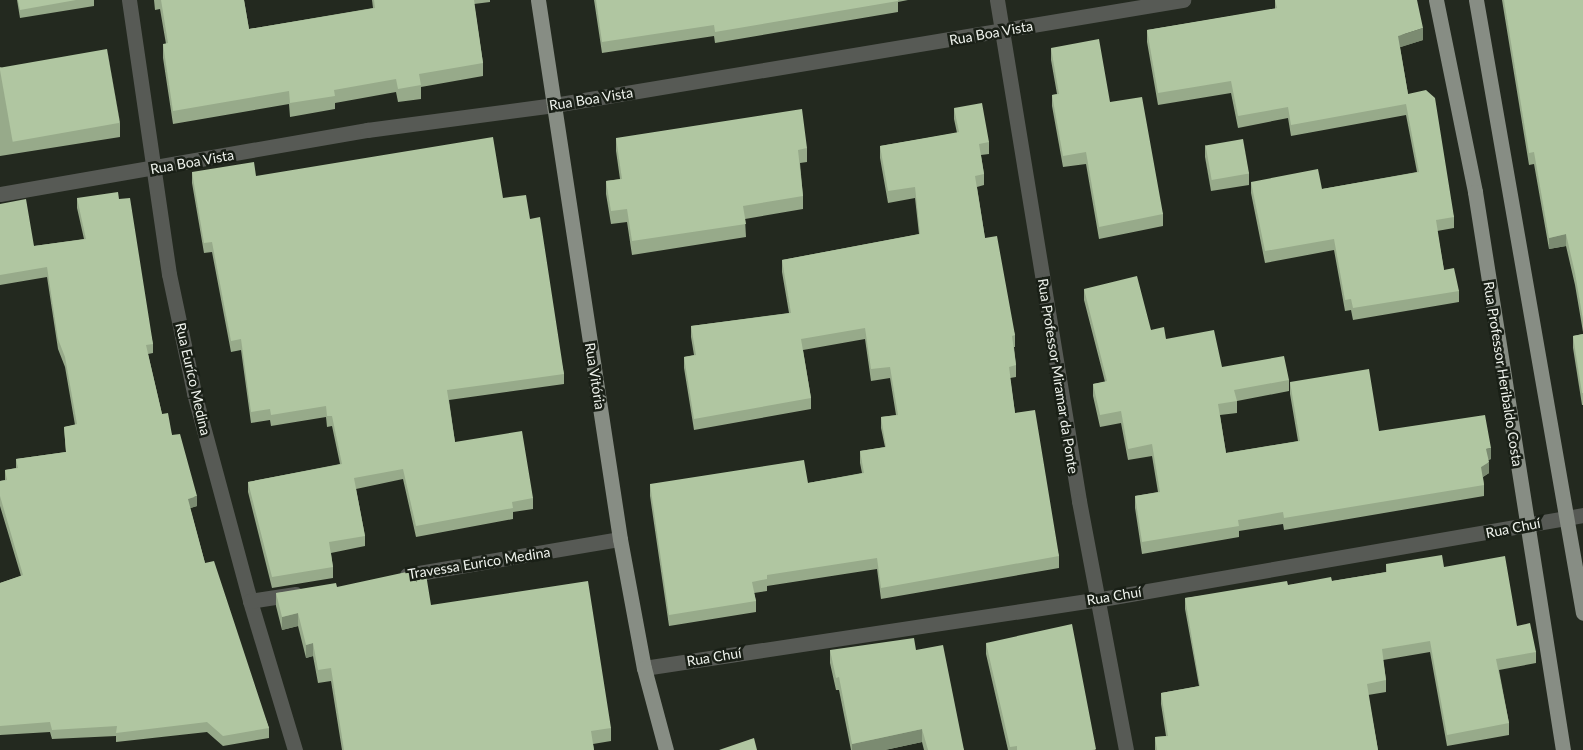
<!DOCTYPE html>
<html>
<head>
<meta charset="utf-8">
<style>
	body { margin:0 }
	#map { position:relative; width:1583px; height:750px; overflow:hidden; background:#23291f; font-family:Lato,sans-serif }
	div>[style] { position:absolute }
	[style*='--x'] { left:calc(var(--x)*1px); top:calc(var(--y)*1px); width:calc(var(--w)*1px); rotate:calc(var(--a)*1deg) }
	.minor>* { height:15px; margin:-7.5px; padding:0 7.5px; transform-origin:7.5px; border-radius:7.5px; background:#575a55 }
	.major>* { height:15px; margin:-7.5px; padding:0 7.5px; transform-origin:7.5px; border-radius:7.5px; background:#878d84 }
	.wall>* { inset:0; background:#97aa8a }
	.shaded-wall>* { inset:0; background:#7b8b71 }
	.building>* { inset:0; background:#b0c6a1; transform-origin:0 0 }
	span { translate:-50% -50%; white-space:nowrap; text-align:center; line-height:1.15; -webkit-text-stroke:5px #191f16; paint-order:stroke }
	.street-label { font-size:14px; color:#eff3ed }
</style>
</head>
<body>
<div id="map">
	<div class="minor">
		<div style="--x:129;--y:0;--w:277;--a:81.7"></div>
		<div style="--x:169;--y:274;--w:122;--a:78.1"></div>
		<div style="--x:194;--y:393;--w:215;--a:74.9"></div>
		<div style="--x:250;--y:601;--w:156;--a:73.2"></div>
		<div style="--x:997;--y:0;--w:508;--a:80.7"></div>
		<div style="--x:1079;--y:501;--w:253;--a:79.3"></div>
		<div style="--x:0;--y:194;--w:373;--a:-9.9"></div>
		<div style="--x:367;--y:130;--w:189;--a:-7.6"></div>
		<div style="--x:554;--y:105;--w:638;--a:-9.48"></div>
		<div style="--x:407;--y:575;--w:216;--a:-9.6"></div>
		<div style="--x:250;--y:601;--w:46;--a:-8.8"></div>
		<div style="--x:644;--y:668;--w:457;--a:-8.6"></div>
		<div style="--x:1096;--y:600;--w:494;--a:-9.9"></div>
	</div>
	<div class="major">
		<div style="--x:538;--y:0;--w:545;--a:81.35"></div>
		<div style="--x:620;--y:539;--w:131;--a:79.5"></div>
		<div style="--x:644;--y:668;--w:85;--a:75"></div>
		<div style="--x:1436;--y:0;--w:196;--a:78.5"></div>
		<div style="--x:1475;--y:192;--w:565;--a:81.04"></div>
		<div style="--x:1476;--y:0;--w:622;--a:80.1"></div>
	</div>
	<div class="wall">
		<div style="clip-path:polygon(17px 0,94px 0,94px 6px,20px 18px)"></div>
		<div style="clip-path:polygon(154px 0,244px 0,249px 29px,373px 8px,372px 0,490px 0,490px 2px,474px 4px,483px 63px,483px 76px,421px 87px,421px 99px,398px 102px,396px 92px,335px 103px,335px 109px,290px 117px,289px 104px,173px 124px,163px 58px,163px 44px,166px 44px,160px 9px,155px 10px)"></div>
		<div style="clip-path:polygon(594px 0,908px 0,898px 2px,898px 12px,715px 43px,714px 36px,602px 53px)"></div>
		<div style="clip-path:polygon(1275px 0,1423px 40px,1400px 47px,1408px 94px,1454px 217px,1454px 228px,1437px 231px,1444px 270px,1459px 291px,1459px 302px,1353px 320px,1351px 310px,1345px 311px,1334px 250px,1265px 263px,1251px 193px,1251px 182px,1322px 189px,1417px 172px,1406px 115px,1291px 136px,1288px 118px,1238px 128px,1231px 93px,1158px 105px,1147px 42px,1147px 30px,1275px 9px)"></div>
		<div style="clip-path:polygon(1502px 0,1583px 0,1583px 332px,1575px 285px,1566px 246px,1549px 249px,1534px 164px,1529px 165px)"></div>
		<div style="clip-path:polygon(1051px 48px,1110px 102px,1163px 214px,1163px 226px,1099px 239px,1086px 164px,1063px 167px,1052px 106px,1052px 95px,1057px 94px,1051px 60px)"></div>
		<div style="clip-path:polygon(0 67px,120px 123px,120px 137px,0 156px)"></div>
		<div style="clip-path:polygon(954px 108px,989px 142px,989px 154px,981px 155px,984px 174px,984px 185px,977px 187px,985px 238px,1015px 335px,1015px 347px,1014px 347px,1016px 365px,1016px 377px,1010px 378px,1015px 413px,1059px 556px,1059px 568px,881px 599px,877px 569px,767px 586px,767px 591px,754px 593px,756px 601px,756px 612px,669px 626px,650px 496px,650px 484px,808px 483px,862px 473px,860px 463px,860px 451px,885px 447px,881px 428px,881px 417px,896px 415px,890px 378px,871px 381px,865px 339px,803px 350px,811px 398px,811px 409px,694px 430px,684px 368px,684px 357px,694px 355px,691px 337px,691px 326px,789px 313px,782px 272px,782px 260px,919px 234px,915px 198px,888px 203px,880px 158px,880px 146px,957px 133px,954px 119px)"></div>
		<div style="clip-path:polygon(616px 138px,807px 148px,807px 162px,800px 163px,803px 196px,803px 209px,745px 219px,746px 237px,632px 255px,627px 222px,611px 224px,606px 194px,606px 181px,620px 179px,616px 151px)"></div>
		<div style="clip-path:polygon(1205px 145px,1249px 173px,1249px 185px,1211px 191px,1205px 157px)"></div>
		<div style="clip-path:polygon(192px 172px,256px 176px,503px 198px,530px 219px,564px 374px,564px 384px,449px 400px,455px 442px,533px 498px,533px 509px,513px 512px,513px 519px,416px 537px,403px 479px,356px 489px,365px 536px,365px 546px,331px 553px,333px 567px,333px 578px,272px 588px,248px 492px,248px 482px,340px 464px,332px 426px,327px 427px,326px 417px,271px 426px,270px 420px,251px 423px,241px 350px,231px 352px,212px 252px,204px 253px,192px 183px)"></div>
		<div style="clip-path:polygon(77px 198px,119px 199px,153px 344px,153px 353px,148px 354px,162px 414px,172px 435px,197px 506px,190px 508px,205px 563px,269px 728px,269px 738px,223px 746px,207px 732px,116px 742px,116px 736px,52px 739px,50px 732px,0 735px,0 583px,21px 576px,0 506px,0 481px,5px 480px,5px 470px,16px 468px,16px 459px,66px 452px,64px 427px,75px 425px,65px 367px,58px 349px,47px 277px,0 285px,0 204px,34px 246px,84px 239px,77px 208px)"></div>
		<div style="clip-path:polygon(1084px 289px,1166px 339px,1222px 367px,1289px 380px,1289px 391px,1237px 401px,1237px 413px,1220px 415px,1226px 453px,1298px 441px,1290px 394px,1290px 382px,1379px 431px,1491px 459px,1488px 460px,1489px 473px,1483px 477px,1484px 485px,1484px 496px,1284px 530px,1283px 524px,1239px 531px,1239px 537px,1142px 554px,1135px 508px,1135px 496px,1158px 492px,1152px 456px,1128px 460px,1121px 423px,1100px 427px,1093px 396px,1093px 384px,1105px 382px,1084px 300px)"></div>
		<div style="clip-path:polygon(1583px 334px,1583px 405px,1582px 405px,1573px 348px,1573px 336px)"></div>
		<div style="clip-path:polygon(1386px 564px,1444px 567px,1517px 626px,1536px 652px,1536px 663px,1499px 670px,1509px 723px,1509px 735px,1447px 746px,1430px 652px,1383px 660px,1386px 680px,1386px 692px,1368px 695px,1378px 750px,1155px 750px,1155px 737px,1166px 736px,1161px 704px,1161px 693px,1199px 686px,1185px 609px,1185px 598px,1288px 585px,1332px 581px,1386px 572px)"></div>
		<div style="clip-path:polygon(337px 587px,431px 605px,611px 728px,611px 741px,593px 744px,594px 750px,342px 750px,331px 681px,318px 683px,313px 656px,306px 658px,298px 626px,282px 630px,276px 606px,276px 593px)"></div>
		<div style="clip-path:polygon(986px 643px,1096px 750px,1008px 750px,986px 654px)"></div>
		<div style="clip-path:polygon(830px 650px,916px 650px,964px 750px,924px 750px,922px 742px,885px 750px,851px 750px,839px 690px,836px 690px,830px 663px)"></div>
	</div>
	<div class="shaded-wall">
		<div style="clip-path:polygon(1423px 28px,1423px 40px,1398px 48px,1398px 36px)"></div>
		<div style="clip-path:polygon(1566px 234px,1566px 246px,1549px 249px,1549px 238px)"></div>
		<div style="clip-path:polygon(1491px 448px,1491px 459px,1486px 461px,1486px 449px)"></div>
		<div style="clip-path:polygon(1489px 462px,1489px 473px,1481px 478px,1481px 467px)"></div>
		<div style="clip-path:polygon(197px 496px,197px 506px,188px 509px,188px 499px)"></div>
		<div style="clip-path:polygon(298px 613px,298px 626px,282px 630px,282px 617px)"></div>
		<div style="clip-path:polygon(313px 643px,313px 656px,306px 658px,306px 645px)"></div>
		<div style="clip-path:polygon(922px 729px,922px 742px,885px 750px,852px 750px,852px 744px)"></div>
	</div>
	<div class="building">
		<div style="clip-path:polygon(18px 0,76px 0,20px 10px)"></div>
		<div style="clip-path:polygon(161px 0,244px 0,249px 29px,375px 8px,374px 0,474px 0,483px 63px,419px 74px,421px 85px,398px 89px,396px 79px,334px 90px,335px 96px,290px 103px,289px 91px,173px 111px,163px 44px,168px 43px)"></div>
		<div style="clip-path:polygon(596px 0,898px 0,898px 1px,715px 32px,714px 25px,602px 42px)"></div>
		<div style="clip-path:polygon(1275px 0,1417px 0,1423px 28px,1398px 36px,1408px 94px,1426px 90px,1435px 98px,1454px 217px,1436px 220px,1444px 270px,1454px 268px,1459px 291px,1353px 308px,1351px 299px,1345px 300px,1334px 239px,1265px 251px,1251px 182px,1318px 169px,1322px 189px,1419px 172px,1406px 104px,1291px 125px,1288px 107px,1238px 116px,1231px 81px,1158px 93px,1147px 30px,1277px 8px)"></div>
		<div style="clip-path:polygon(1504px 0,1583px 0,1583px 320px,1575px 273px,1566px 234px,1549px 238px,1534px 152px,1529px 153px)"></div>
		<div style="clip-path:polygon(1099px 39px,1110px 102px,1142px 97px,1163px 214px,1099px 227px,1086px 152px,1063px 156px,1052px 95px,1059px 94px,1051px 48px)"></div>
		<div style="left:107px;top:49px;width:75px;height:109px;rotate:80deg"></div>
		<div style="clip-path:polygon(982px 103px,989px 142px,979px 144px,984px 174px,975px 176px,985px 238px,997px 236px,1015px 335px,1012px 336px,1016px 365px,1009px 367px,1015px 413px,1035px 410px,1059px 556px,881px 588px,877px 558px,767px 575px,767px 579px,752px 582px,756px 601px,669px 615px,650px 484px,804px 460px,808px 483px,864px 473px,860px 451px,886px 447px,881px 417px,898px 415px,890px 367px,871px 369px,865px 328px,801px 339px,811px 398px,694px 419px,684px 357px,696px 355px,691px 326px,791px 313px,782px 260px,920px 234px,915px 187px,888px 191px,880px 146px,959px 132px,954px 108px)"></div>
		<div style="clip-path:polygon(802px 109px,807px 148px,798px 150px,803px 196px,743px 206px,746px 224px,632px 241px,627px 209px,611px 211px,606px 181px,622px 179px,616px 138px)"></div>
		<div style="clip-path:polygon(493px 137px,503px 198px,526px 195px,530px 219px,540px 217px,564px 374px,447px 390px,455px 442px,522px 431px,533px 498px,512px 502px,513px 508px,416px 526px,403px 469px,354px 478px,365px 536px,329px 542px,333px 567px,272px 577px,248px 482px,342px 464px,332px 416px,327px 416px,326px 406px,271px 415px,270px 409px,251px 412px,241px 339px,231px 341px,212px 242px,204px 243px,192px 172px,254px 162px,256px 176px)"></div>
		<div style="left:1243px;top:139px;width:35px;height:38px;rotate:80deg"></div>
		<div style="clip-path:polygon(118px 192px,119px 199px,130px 198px,153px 344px,146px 345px,162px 414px,168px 413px,172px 435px,180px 434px,197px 496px,188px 499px,205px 563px,214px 561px,269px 728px,223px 736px,207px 722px,116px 733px,117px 726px,52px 730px,50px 722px,0 726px,0 583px,23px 575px,0 496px,0 481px,7px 480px,5px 470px,18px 468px,16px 459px,66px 452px,64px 427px,77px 424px,65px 357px,58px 339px,47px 267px,0 275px,0 204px,26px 199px,34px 246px,86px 239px,77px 198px)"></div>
		<div style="clip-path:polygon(1137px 276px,1151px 330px,1164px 327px,1166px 339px,1214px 330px,1222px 367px,1284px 356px,1289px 380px,1234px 390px,1237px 401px,1218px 404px,1226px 453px,1300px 441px,1290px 382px,1369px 369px,1379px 431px,1485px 415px,1491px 448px,1486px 449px,1489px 462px,1481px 467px,1484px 485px,1284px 518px,1283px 512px,1238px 520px,1239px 526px,1142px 542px,1135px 496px,1160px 492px,1152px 444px,1128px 449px,1121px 411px,1100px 415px,1093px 384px,1107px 381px,1084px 289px)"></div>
		<div style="clip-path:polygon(1583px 334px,1583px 393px,1582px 393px,1573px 336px)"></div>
		<div style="clip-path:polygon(1442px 555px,1444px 567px,1505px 556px,1517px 626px,1530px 623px,1536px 652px,1496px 659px,1509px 723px,1447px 735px,1430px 641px,1382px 649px,1386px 680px,1367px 684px,1378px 750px,1157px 750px,1155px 737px,1168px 736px,1161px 693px,1200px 686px,1185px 598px,1287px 581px,1288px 585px,1331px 577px,1332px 581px,1387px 572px,1386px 564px)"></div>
		<div style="clip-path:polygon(425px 568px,431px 605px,588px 581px,611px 728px,591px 731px,594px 750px,344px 750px,331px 668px,318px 670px,313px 643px,306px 645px,298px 613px,282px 617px,276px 593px,336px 583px,337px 587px)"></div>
		<div style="clip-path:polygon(1072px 624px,1096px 749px,1092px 750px,1017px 750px,1017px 746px,1010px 747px,986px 643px)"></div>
		<div style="clip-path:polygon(914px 638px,916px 650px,943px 645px,964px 750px,928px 750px,922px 729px,852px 744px,839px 677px,836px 678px,830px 650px)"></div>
		<div style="clip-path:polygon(754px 738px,757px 750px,719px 750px)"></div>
	</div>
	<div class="street-label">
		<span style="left:991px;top:33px;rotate:-10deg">Rua Boa Vista</span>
		<span style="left:591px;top:99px;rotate:-9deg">Rua Boa Vista</span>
		<span style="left:192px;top:162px;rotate:-10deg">Rua Boa Vista</span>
		<span style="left:1503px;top:374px;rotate:81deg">Rua Professor Heribaldo Costa</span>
		<span style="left:595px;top:376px;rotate:81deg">Rua Vitória</span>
		<span style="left:1058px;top:376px;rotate:81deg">Rua Professor Miramar da Ponte</span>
		<span style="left:193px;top:379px;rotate:77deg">Rua Euríco Medina</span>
		<span style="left:1513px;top:528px;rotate:-11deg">Rua Chuí</span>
		<span style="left:479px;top:563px;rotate:-9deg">Travessa Eurico Medina</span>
		<span style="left:1114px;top:596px;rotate:-9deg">Rua Chuí</span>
		<span style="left:714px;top:657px;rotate:-9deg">Rua Chuí</span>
	</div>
</div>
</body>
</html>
